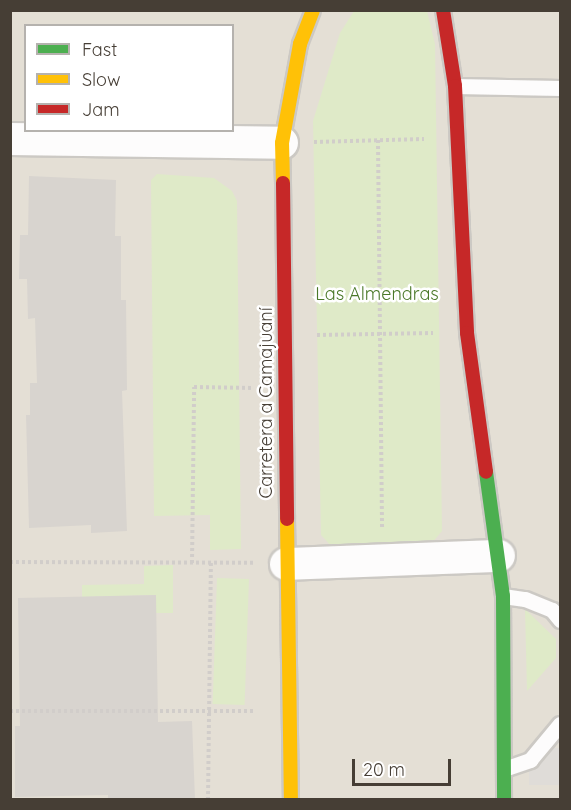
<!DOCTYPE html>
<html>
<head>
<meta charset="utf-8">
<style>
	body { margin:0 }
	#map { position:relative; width:571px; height:810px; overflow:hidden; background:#f0ede8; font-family:Quicksand,sans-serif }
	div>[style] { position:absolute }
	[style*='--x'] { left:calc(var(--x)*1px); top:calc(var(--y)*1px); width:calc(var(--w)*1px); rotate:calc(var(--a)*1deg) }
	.residential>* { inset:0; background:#e4dfd5 }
	.green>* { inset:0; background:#dfeac8; transform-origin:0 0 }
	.parking>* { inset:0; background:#dfdcd8; transform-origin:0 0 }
	.building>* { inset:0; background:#d8d4cf }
	.path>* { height:4px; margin-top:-2px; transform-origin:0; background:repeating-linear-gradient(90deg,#d1cdca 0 3px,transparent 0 6px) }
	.roads { filter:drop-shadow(2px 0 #ccc9c4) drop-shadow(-2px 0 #ccc9c4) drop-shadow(0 2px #ccc9c4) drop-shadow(0 -2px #ccc9c4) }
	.lane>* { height:15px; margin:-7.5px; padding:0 7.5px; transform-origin:7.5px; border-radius:7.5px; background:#fdfcfc }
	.street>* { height:32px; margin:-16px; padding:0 16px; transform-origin:16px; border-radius:16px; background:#fdfcfc }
	.fast>* { height:14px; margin:-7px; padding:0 7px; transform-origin:7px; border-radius:7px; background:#4caf50 }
	.slow>* { height:14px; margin:-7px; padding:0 7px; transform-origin:7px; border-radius:7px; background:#ffc107 }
	.jam>* { height:14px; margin:-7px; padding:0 7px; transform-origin:7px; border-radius:7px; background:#c62828 }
	span { translate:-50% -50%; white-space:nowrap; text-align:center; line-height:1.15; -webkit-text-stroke:5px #fff; paint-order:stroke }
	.park-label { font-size:18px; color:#4a7828 }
	.street-label { font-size:18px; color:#463e35 }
	.frame { position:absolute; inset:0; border:12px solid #463e35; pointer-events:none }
	.legend { position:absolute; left:24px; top:24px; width:210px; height:108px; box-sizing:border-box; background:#fff; border:2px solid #b5b2ae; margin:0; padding:8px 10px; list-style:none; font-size:18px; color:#463e35 }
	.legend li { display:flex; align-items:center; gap:12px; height:30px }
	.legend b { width:30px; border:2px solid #b5b2ae }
	.scale { position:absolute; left:352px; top:759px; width:99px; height:27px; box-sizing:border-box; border:3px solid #463e35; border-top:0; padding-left:8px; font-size:18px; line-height:21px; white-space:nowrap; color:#463e35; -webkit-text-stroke:4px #fff; paint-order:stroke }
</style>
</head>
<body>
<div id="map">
	<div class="residential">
		<div style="clip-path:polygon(evenodd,10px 11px,560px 11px,560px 799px,11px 799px,10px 11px,26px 26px,232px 26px,232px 130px,26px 130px,26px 26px)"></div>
	</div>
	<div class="green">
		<div style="clip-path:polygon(354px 11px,427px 11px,435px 44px,442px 531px,432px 543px,332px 547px,321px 535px,313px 121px,340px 33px)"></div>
		<div style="clip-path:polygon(157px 174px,214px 178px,232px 191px,237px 201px,241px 549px,210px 550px,210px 515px,154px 516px,151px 180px)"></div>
		<div style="clip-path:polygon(173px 565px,173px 613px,156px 613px,156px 595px,82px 597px,82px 585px,144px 584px,144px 566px)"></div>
		<div style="left:217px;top:578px;width:32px;height:126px;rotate:2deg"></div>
		<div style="clip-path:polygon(525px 609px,556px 639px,556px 658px,527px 691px)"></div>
	</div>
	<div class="parking">
		<div style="left:560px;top:748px;width:37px;height:31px;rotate:90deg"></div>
	</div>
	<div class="building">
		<div style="clip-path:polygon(29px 176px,116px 180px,115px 236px,121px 236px,121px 300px,126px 300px,127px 390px,122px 391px,127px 531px,91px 533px,91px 525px,29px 528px,26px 415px,30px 415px,30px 383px,37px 383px,35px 318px,28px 319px,27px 279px,19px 279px,20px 235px,28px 235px)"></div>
		<div style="clip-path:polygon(156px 595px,158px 722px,192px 721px,195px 800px,108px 800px,108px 795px,15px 797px,15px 726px,20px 726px,18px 598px)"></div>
	</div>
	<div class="path">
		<div style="--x:378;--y:140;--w:389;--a:89.4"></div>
		<div style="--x:314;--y:142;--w:110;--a:-1.6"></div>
		<div style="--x:317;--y:335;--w:116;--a:-1"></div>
		<div style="--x:10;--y:562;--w:245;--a:0.2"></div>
		<div style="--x:192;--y:563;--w:176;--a:-89.3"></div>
		<div style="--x:194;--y:387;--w:60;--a:1"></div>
		<div style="--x:10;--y:711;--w:246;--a:0"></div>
		<div style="--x:208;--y:800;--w:237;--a:-89.3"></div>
	</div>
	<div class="roads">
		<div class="lane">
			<div style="--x:455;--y:86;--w:105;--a:1.1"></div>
			<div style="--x:503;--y:596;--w:22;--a:8"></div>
			<div style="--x:525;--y:599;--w:29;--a:22"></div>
			<div style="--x:552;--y:610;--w:13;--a:51"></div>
			<div style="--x:504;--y:769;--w:28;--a:-19"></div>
			<div style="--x:530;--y:760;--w:47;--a:-50.2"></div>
		</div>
		<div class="street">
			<div style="--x:10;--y:139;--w:272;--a:0.8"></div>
			<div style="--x:286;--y:564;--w:213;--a:-2.2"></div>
		</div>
		<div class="fast">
			<div style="--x:486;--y:472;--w:125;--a:82.2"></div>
			<div style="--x:503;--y:596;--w:204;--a:89.7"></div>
		</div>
		<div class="slow">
			<div style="--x:283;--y:183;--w:40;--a:-91.4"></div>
			<div style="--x:282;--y:143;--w:101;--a:-79.7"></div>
			<div style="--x:300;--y:44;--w:36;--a:-69"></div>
			<div style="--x:287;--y:519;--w:281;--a:89.2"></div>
		</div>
		<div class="jam">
			<div style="--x:443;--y:10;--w:77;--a:81"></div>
			<div style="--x:455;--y:86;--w:247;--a:87.2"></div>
			<div style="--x:467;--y:333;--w:140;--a:82.2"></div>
			<div style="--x:283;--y:183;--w:336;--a:89.3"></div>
		</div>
	</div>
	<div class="park-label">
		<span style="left:377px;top:294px">Las Almendras</span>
	</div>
	<div class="street-label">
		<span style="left:266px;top:403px;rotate:-90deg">Carretera a Camajuaní</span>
	</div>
	<div class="frame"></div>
	<ul class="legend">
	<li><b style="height:8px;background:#4caf50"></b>Fast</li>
	<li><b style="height:8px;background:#ffc107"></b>Slow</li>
	<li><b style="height:8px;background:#c62828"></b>Jam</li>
	</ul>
	<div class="scale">20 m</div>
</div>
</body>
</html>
